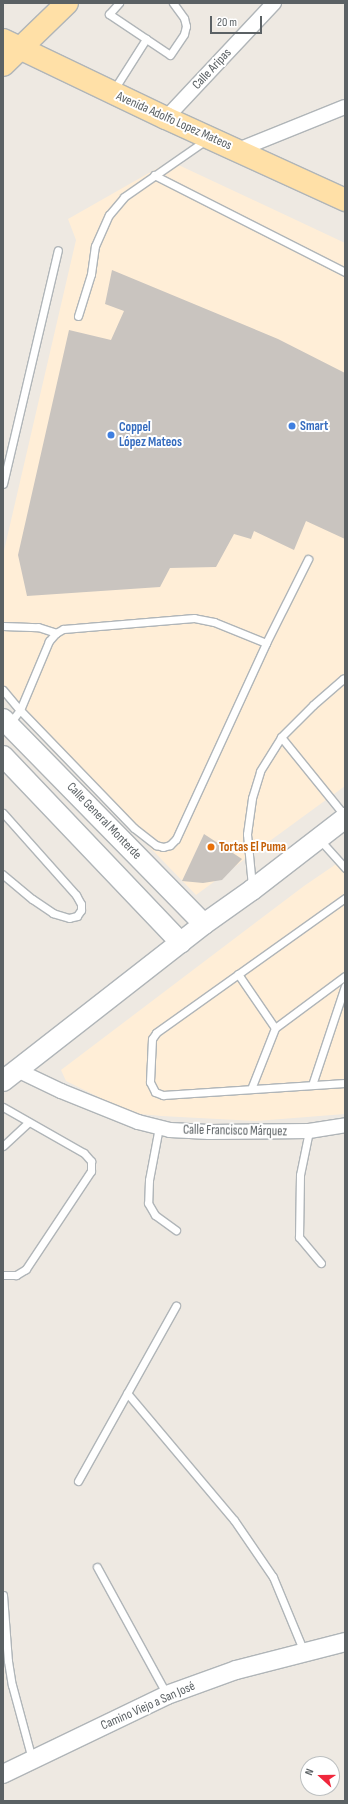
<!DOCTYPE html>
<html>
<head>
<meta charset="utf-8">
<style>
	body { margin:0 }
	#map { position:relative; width:348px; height:1804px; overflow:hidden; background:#eee9e2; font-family:"Sofia Sans Condensed",sans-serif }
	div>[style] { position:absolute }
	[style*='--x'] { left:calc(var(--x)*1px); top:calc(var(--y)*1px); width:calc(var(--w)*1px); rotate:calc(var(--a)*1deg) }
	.commercial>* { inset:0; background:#ffeed7 }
	.building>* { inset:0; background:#c9c4bf }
	.roads { filter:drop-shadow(1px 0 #b0b5b8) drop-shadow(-1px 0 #b0b5b8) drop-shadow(0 1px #b0b5b8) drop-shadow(0 -1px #b0b5b8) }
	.service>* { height:7px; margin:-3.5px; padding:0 3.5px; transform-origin:3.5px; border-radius:3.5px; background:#fff }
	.minor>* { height:14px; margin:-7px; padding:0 7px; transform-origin:7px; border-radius:7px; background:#fff }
	.tertiary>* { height:18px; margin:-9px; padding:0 9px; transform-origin:9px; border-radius:9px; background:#fff }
	.secondary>* { height:20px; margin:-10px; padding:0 10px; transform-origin:10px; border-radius:10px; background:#fff }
	.primary>* { height:22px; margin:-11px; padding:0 11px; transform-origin:11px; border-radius:11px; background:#ffe0a7 }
	.dots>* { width:11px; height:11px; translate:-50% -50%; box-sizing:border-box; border:2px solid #fff; border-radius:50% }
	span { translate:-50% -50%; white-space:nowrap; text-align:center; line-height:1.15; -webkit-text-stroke:4px #fff; paint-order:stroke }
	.street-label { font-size:13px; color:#5b6164 }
	.shop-label { font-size:13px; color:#366cbe; font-weight:700 }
	.left { translate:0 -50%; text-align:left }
	.food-label { font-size:13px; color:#c56008; font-weight:700 }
	.frame { position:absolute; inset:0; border:4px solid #5b6164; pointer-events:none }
	.north { position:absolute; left:300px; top:1756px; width:40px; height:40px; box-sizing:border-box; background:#fff; border:1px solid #bdc0c1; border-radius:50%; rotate:291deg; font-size:11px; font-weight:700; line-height:16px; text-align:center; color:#5b6164 }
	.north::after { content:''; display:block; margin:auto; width:14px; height:18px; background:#f0273c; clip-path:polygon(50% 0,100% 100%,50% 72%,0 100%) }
	.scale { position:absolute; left:210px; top:16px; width:52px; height:18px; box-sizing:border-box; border:2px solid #5b6164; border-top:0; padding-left:5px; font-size:12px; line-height:14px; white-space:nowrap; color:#5b6164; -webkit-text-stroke:3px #fff; paint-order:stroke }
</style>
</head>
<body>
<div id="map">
	<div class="commercial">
		<div style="clip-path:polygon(170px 161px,345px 243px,345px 786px,196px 895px,3px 696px,3px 555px,76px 240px,68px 219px)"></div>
		<div style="clip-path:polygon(345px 858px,345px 1114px,256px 1121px,161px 1116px,131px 1113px,66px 1081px,61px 1070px,304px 886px)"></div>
	</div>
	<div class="building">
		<div style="clip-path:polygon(112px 270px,278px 339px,345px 373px,345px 539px,306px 521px,294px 550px,254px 531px,251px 539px,234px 534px,216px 567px,170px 568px,160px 587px,27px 596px,18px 555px,69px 330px,111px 340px,124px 311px,105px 304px)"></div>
		<div style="clip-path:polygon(204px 834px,242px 859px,222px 880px,203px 883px,182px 881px)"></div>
	</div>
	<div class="roads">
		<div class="service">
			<div style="--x:119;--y:3;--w:15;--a:132"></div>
			<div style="--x:109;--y:14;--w:73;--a:33.9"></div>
			<div style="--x:170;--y:55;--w:25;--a:-56"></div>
			<div style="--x:184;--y:34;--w:8;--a:-76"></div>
			<div style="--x:186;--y:26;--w:8;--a:-104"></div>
			<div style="--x:184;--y:18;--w:19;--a:-126"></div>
			<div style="--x:113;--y:91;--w:62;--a:-57.6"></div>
			<div style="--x:154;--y:175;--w:214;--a:26.9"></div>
			<div style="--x:78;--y:316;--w:44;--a:-72.8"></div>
			<div style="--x:91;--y:274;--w:28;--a:-82"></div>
			<div style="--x:95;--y:246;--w:34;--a:-66"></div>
			<div style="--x:109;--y:215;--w:23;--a:-50"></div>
			<div style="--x:124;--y:197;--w:100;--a:-34.8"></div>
			<div style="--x:3;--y:484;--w:240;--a:-76.8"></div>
			<div style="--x:3;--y:626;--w:35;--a:2"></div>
			<div style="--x:38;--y:627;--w:19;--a:18"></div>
			<div style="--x:266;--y:643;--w:94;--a:-63.4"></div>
			<div style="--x:3;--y:690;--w:26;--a:50"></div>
			<div style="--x:20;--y:710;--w:164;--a:46"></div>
			<div style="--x:134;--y:828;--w:28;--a:38"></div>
			<div style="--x:156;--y:845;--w:7;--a:16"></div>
			<div style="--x:163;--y:847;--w:7;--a:-16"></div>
			<div style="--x:170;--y:845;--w:8;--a:-45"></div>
			<div style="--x:176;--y:839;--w:216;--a:-65.3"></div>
			<div style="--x:266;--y:643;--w:56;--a:-158"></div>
			<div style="--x:214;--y:622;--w:20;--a:-169"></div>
			<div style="--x:194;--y:618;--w:131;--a:175.2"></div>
			<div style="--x:63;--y:629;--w:8;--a:150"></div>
			<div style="--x:56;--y:633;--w:11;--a:131"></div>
			<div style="--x:49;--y:641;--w:75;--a:112.8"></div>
			<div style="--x:20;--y:710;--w:16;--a:128"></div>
			<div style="--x:281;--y:737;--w:102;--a:51"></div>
			<div style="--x:3;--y:813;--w:110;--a:48.3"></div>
			<div style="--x:76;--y:895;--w:10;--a:61"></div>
			<div style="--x:81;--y:904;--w:6;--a:90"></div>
			<div style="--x:81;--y:910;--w:7;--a:124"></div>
			<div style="--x:77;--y:916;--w:8;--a:166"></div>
			<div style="--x:69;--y:918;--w:17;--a:-163"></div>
			<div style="--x:53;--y:913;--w:25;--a:-146"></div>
			<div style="--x:32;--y:899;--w:38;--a:-140"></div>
			<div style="--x:320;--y:840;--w:38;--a:48"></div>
			<div style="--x:252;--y:886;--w:52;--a:-95.5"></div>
			<div style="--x:247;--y:834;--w:36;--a:-82"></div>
			<div style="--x:252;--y:798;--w:28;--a:-73"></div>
			<div style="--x:260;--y:771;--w:40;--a:-58"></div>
			<div style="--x:281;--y:737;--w:45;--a:-45"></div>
			<div style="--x:313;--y:705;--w:40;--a:-41"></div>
			<div style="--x:343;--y:679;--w:3;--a:45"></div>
			<div style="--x:345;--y:898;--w:232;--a:144.5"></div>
			<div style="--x:156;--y:1033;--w:7;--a:124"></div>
			<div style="--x:152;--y:1039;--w:43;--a:92.7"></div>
			<div style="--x:150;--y:1082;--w:11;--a:63"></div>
			<div style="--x:155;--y:1092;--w:9;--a:21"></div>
			<div style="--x:163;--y:1095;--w:182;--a:-3.8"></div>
			<div style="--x:238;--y:974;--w:65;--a:55.6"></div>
			<div style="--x:312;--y:1085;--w:104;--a:-71.6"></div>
			<div style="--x:251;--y:1089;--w:66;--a:-68.5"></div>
			<div style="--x:275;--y:1028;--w:87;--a:-36.6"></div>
			<div style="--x:3;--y:1107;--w:93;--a:29.6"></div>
			<div style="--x:84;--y:1153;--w:11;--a:49"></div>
			<div style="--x:91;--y:1161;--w:10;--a:90"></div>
			<div style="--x:91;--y:1171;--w:118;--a:123.6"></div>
			<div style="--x:26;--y:1269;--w:12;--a:149"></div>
			<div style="--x:16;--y:1275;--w:13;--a:180"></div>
			<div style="--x:159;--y:1127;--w:54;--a:100.7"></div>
			<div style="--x:149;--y:1180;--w:23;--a:92"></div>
			<div style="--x:148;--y:1203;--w:14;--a:60"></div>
			<div style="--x:155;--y:1215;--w:26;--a:36"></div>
			<div style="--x:309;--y:1131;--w:45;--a:101.6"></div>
			<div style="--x:300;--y:1175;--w:62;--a:90.9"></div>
			<div style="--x:299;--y:1237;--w:34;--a:50"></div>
			<div style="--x:3;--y:1146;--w:35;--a:-43"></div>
			<div style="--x:127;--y:1393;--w:166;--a:49.9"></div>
			<div style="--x:234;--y:1520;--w:69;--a:55.6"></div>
			<div style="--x:273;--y:1577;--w:81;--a:67.5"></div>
			<div style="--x:78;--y:1481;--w:201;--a:-60.8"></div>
			<div style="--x:97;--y:1567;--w:146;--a:61.3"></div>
			<div style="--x:3;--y:1595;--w:66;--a:85.7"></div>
			<div style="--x:8;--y:1661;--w:24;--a:81"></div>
			<div style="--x:12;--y:1685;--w:77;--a:74.9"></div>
		</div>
		<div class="minor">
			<div style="--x:166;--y:118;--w:158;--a:-46.8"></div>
			<div style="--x:238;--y:150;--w:115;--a:-21.9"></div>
			<div style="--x:17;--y:1070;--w:49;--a:25.5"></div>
			<div style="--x:61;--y:1091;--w:83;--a:21.9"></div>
			<div style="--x:138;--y:1122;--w:33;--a:14"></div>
			<div style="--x:170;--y:1130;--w:39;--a:3"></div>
			<div style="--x:209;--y:1132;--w:100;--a:-0.6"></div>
			<div style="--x:309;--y:1131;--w:36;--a:-9"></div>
		</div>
		<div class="tertiary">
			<div style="--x:3;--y:1774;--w:182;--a:-25.7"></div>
			<div style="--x:167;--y:1695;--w:73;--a:-19.9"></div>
			<div style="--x:236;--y:1670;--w:113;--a:-14.4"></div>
		</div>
		<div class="secondary">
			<div style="--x:3;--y:719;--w:287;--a:45.6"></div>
			<div style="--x:3;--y:756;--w:258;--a:46.4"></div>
			<div style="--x:3;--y:1081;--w:255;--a:-38"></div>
			<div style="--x:204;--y:924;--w:59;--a:-35.3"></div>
			<div style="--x:252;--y:890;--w:118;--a:-37.7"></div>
		</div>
		<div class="primary">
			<div style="--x:3;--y:40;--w:181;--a:25.6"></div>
			<div style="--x:166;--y:118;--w:197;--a:24.6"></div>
			<div style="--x:3;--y:65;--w:89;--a:-44.1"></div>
		</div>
	</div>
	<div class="dots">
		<div style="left:292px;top:426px;background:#3f7fe0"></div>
		<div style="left:111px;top:435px;background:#3f7fe0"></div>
		<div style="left:211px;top:847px;background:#e8710a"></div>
	</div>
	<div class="street-label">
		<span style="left:212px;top:69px;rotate:-47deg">Calle Aripas</span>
		<span style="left:174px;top:121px;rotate:24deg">Avenida Adolfo Lopez Mateos</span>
		<span style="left:104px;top:821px;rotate:46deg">Calle General Monterde</span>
		<span style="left:235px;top:1131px;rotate:1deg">Calle Francisco Márquez</span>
		<span style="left:148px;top:1706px;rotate:-24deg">Camino Viejo a San José</span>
	</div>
	<div class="shop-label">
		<span class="left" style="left:300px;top:426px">Smart</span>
		<span class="left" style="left:119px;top:435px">Coppel<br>López Mateos</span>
	</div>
	<div class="food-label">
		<span class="left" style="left:219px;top:847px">Tortas El Puma</span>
	</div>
	<div class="frame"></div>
	<div class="north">N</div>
	<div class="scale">20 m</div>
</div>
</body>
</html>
